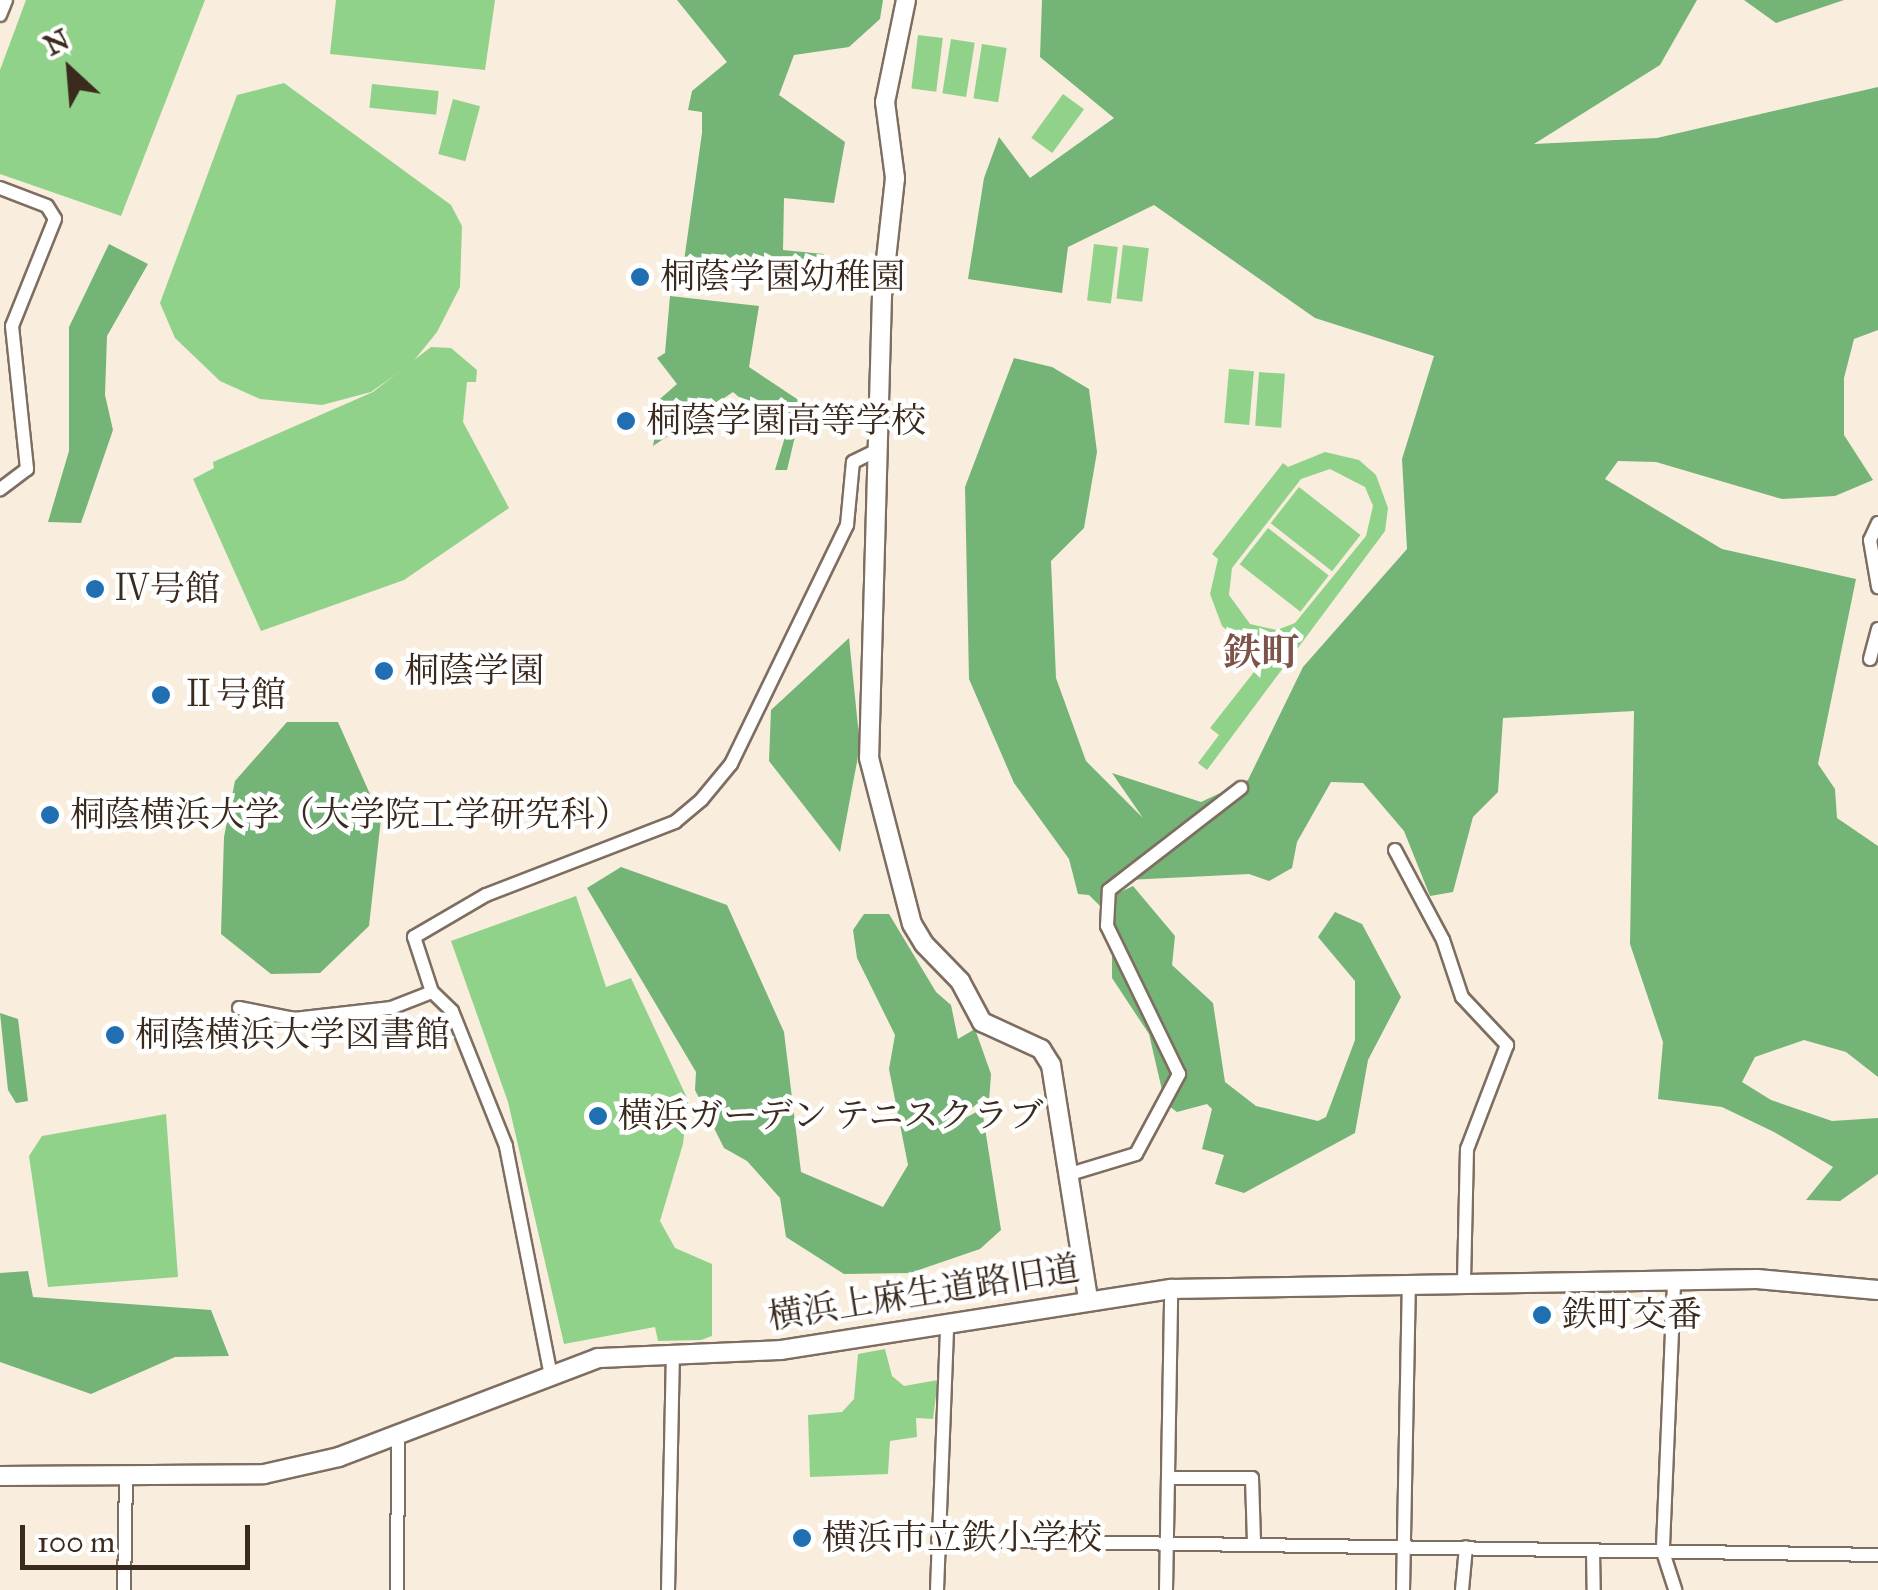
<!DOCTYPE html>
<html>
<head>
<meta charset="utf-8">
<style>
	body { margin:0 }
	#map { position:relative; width:1878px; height:1590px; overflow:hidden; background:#f9eddd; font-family:"IM FELL Great Primer","Noto Serif JP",serif }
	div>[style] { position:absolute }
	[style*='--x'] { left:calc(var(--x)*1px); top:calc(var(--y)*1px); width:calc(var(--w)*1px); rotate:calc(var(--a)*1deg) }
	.green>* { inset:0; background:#91d28a; transform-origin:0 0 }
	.forest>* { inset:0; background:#74b476 }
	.roads { filter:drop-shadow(2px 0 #7e6e61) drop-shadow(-2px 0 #7e6e61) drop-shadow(0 2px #7e6e61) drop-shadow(0 -2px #7e6e61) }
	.street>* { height:12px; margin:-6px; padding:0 6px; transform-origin:6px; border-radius:6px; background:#fff }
	.secondary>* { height:18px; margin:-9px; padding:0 9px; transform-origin:9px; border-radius:9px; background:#fff }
	.dots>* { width:28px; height:28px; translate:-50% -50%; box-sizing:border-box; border:5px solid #fff; border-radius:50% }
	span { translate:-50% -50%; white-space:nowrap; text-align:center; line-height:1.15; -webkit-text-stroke:9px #fff; paint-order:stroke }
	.poi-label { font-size:35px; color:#3b2a1e }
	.left { translate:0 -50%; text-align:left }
	.street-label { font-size:35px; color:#3b2a1e }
	.neighbourhood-label { font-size:38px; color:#7d5449; font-weight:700 }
	.north { position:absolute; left:20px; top:20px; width:100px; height:100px; -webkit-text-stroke:8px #fff; paint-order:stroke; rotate:334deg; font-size:28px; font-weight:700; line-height:40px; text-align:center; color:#3b2a1e }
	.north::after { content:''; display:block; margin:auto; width:35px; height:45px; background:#3b2a1e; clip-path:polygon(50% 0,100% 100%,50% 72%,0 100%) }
	.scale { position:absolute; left:20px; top:1525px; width:230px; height:45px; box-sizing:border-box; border:5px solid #3b2a1e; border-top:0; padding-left:12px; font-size:30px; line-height:35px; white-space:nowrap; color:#3b2a1e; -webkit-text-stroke:8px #fff; paint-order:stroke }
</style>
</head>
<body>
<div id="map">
	<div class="green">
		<div style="clip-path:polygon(26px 0,205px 0,121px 216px,0 174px,0 70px)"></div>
		<div style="clip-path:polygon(336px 0,495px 0,485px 70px,330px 54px)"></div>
		<div style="left:918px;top:35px;width:25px;height:54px;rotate:7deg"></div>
		<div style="left:951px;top:39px;width:24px;height:55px;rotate:9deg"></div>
		<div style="left:982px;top:44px;width:25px;height:55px;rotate:9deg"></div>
		<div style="clip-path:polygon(284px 83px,451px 205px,462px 226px,460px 287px,437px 332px,412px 363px,371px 392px,322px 405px,260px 399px,220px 381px,175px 338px,160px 303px,237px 95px)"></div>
		<div style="left:372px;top:84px;width:67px;height:24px;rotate:6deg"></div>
		<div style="left:1063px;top:94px;width:26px;height:54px;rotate:36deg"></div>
		<div style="left:453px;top:99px;width:28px;height:57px;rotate:15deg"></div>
		<div style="left:1094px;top:244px;width:24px;height:57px;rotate:7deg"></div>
		<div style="left:1123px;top:245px;width:26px;height:54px;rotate:7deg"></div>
		<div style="clip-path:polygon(431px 347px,451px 348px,477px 370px,476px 382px,467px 382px,463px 422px,509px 508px,404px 580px,261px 631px,193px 479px,214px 468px,213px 462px,373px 392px)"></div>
		<div style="left:1229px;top:369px;width:25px;height:54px;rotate:5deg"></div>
		<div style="left:1259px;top:372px;width:26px;height:54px;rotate:4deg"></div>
		<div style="clip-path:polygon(evenodd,1325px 452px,1359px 460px,1376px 475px,1388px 508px,1385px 531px,1207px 770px,1198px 763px,1219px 735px,1210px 728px,1272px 649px,1239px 641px,1222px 626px,1210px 594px,1218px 559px,1212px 554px,1283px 463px,1288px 467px,1325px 452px,1330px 469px,1365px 487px,1373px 506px,1366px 536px,1295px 623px,1277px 630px,1250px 624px,1229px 595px,1232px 568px,1301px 479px,1330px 469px)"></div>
		<div style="left:1299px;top:487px;width:78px;height:46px;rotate:38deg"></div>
		<div style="left:1268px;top:528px;width:77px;height:46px;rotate:38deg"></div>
		<div style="clip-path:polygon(576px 896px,606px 987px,631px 978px,688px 1100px,683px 1144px,660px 1221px,675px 1248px,712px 1264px,712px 1336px,701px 1340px,658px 1341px,655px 1327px,564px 1344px,508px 1102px,451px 941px)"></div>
		<div style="clip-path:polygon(166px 1114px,178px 1277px,48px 1287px,29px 1156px,42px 1136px)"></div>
		<div style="clip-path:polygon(885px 1349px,892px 1376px,904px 1386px,938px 1380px,933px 1419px,916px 1418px,917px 1437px,890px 1441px,888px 1474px,810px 1477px,808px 1415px,842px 1412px,854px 1399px,858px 1354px)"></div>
	</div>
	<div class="forest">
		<div style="clip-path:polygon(677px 0,883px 0,880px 19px,849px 47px,794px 55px,779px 95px,845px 142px,834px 203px,784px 198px,783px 250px,824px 254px,819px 275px,684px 261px,702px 133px,702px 112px,688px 110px,692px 91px,727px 62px)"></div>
		<div style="clip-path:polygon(1042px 0,1697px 0,1660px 65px,1534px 144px,1657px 138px,1878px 87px,1878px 330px,1854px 339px,1844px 378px,1844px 435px,1873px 480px,1835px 496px,1782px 499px,1656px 462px,1618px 461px,1605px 479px,1722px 549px,1856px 579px,1818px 764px,1835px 789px,1837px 818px,1878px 846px,1878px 1077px,1846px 1052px,1804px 1040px,1755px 1057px,1742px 1082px,1771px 1100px,1832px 1121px,1878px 1118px,1878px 1174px,1840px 1201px,1806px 1200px,1833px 1167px,1774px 1132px,1722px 1107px,1658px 1099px,1663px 1042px,1630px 944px,1634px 711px,1503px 718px,1498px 792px,1473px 817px,1453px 892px,1430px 896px,1404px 831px,1363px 783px,1331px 782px,1297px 842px,1292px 868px,1269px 881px,1249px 874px,1127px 880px,1112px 896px,1133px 886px,1175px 936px,1172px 965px,1213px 1003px,1225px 1082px,1256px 1106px,1318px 1121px,1326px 1117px,1355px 1040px,1355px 981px,1318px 937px,1335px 912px,1362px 924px,1401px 997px,1368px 1060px,1355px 1133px,1244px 1193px,1215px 1184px,1224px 1155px,1202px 1149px,1212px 1109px,1207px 1104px,1177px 1112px,1165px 1103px,1149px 1034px,1112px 978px,1112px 918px,1089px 895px,1078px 894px,1069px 859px,1014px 783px,969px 679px,965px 487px,1014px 358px,1052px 367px,1089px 389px,1097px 452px,1084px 528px,1051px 561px,1056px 678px,1086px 761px,1143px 818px,1112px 773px,1201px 802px,1248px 780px,1303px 667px,1407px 549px,1402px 459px,1434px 356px,1315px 318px,1154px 205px,1068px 247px,1062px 293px,968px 279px,984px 178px,999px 137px,1030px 178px,1114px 118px,1040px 57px)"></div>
		<div style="clip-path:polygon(1744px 0,1844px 0,1776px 23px)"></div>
		<div style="clip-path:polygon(109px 244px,148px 264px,107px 336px,105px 395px,113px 430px,81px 523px,48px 522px,69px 451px,69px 327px)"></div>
		<div style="clip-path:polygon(670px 296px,759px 306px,749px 367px,803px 403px,787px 470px,775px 470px,785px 437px,733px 392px,653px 446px,659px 413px,653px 405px,677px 384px,657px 358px,665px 353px)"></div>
		<div style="clip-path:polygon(849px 638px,860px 746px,840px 852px,769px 761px,771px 710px)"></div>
		<div style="clip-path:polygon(287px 722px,338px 722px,381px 819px,369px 926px,320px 973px,271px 974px,221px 934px,224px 837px,235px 781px)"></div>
		<div style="clip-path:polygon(621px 867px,727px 905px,784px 1032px,801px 1172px,883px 1207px,908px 1165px,889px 1069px,895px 1035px,857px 958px,853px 930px,864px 914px,889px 914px,936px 992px,951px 1005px,958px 1039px,975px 1029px,991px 1074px,989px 1102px,979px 1102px,952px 1125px,982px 1109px,1001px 1230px,980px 1249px,910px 1273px,844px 1274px,786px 1237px,780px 1198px,747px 1161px,724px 1148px,695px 1090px,696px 1072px,587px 888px)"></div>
		<div style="clip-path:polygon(0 1013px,18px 1019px,28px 1101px,16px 1103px,8px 1090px)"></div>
		<div style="clip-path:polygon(28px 1271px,33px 1297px,211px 1310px,229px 1356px,175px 1357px,91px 1394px,0 1362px,0 1273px)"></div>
	</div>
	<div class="roads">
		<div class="street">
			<div style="--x:0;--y:15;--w:16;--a:-68"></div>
			<div style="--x:0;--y:188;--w:50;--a:21"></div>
			<div style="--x:47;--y:206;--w:15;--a:58"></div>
			<div style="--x:55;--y:219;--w:115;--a:111.9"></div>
			<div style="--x:12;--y:326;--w:144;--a:84"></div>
			<div style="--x:27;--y:469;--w:34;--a:143"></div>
			<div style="--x:1878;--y:523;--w:19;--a:115"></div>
			<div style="--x:1870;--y:540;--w:48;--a:80.3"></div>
			<div style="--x:1870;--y:659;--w:31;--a:-75"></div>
			<div style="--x:1395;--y:850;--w:102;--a:61.9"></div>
			<div style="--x:1443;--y:940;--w:60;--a:71.6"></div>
			<div style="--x:1462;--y:997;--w:66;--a:46.8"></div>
			<div style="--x:1507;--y:1045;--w:111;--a:111"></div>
			<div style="--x:1467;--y:1149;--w:137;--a:91.3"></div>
			<div style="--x:239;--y:1008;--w:56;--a:11.3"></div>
			<div style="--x:294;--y:1019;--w:98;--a:-6.5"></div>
			<div style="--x:391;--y:1008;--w:44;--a:-21.3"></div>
			<div style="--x:1070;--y:1174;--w:69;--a:-16.9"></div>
			<div style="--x:1136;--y:1154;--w:91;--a:-61.7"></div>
			<div style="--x:1179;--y:1074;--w:165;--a:-115.9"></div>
			<div style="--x:1107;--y:926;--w:36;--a:-87"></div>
			<div style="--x:1109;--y:890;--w:167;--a:-37.7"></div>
			<div style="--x:1674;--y:1284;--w:268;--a:92.4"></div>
			<div style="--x:1663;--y:1552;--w:40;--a:72"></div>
			<div style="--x:550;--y:1371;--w:229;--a:-101.1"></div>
			<div style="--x:506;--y:1146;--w:145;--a:-111.8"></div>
			<div style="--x:452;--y:1011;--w:28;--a:-136"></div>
			<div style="--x:432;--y:992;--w:58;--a:-108.1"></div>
			<div style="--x:414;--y:937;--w:83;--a:-30.3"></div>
			<div style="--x:486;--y:895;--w:203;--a:-21.1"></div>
			<div style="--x:675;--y:822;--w:35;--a:-40"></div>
			<div style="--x:702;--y:799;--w:45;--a:-50.4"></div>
			<div style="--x:731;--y:764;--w:266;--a:-64.1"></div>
			<div style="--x:847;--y:525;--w:63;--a:-84.6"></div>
			<div style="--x:853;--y:462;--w:28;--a:-26"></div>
			<div style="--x:1169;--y:1478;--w:83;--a:0"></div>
			<div style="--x:1252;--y:1478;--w:65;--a:88.2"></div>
			<div style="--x:938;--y:1540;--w:940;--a:0.91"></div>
			<div style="--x:1593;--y:1551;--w:39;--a:89"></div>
			<div style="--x:124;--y:1590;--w:111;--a:-89"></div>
			<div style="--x:397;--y:1590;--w:157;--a:-89.6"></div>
			<div style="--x:668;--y:1590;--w:234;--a:-88.8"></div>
			<div style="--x:937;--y:1590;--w:266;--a:-87.8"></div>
			<div style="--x:1166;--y:1590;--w:301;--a:-89"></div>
			<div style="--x:1403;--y:1590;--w:305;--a:-88.9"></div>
			<div style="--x:1462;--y:1590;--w:43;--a:-84.7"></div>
		</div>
		<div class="secondary">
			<div style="--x:906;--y:0;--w:104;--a:101.6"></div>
			<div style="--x:885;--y:102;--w:77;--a:82.5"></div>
			<div style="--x:895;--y:178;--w:118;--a:96.3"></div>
			<div style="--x:882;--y:295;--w:463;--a:91.6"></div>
			<div style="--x:869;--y:758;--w:171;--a:75.5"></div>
			<div style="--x:912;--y:924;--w:23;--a:59"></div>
			<div style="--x:924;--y:944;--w:52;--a:45.8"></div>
			<div style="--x:960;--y:981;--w:47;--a:61.8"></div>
			<div style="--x:982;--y:1022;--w:65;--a:24.6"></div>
			<div style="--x:1041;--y:1049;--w:19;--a:58"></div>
			<div style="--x:1051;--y:1065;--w:237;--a:81"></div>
			<div style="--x:0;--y:1476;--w:264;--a:-0.4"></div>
			<div style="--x:264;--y:1474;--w:77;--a:-12.8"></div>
			<div style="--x:339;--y:1457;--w:277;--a:-20.9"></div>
			<div style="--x:598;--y:1358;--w:183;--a:-2.5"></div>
			<div style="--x:781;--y:1350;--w:395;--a:-8.9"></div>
			<div style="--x:1171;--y:1289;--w:586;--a:-0.98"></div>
			<div style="--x:1757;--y:1279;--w:121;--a:5.2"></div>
		</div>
	</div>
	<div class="dots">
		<div style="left:640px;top:277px;background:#1f6fb2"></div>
		<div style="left:626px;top:421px;background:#1f6fb2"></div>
		<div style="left:95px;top:589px;background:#1f6fb2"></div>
		<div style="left:384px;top:671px;background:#1f6fb2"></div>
		<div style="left:161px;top:695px;background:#1f6fb2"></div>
		<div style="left:50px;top:815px;background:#1f6fb2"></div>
		<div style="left:115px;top:1035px;background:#1f6fb2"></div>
		<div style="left:598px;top:1116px;background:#1f6fb2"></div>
		<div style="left:1542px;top:1315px;background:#1f6fb2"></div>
		<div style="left:802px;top:1538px;background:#1f6fb2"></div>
	</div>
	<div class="poi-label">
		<span class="left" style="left:660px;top:277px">桐蔭学園幼稚園</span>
		<span class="left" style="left:646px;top:421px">桐蔭学園高等学校</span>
		<span class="left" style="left:115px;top:589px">Ⅳ号館</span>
		<span class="left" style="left:404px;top:671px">桐蔭学園</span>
		<span class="left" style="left:181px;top:695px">Ⅱ号館</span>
		<span class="left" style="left:70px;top:815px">桐蔭横浜大学（大学院工学研究科）</span>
		<span class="left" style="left:135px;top:1035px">桐蔭横浜大学図書館</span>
		<span class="left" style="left:618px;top:1116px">横浜ガーデン テニスクラブ</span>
		<span class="left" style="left:1562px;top:1315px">鉄町交番</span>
		<span class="left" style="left:822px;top:1538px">横浜市立鉄小学校</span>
	</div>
	<div class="street-label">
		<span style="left:924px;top:1293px;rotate:-9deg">横浜上麻生道路旧道</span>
	</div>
	<div class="neighbourhood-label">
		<span style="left:1261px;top:653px">鉄町</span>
	</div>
	<div class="north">N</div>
	<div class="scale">100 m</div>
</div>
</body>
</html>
